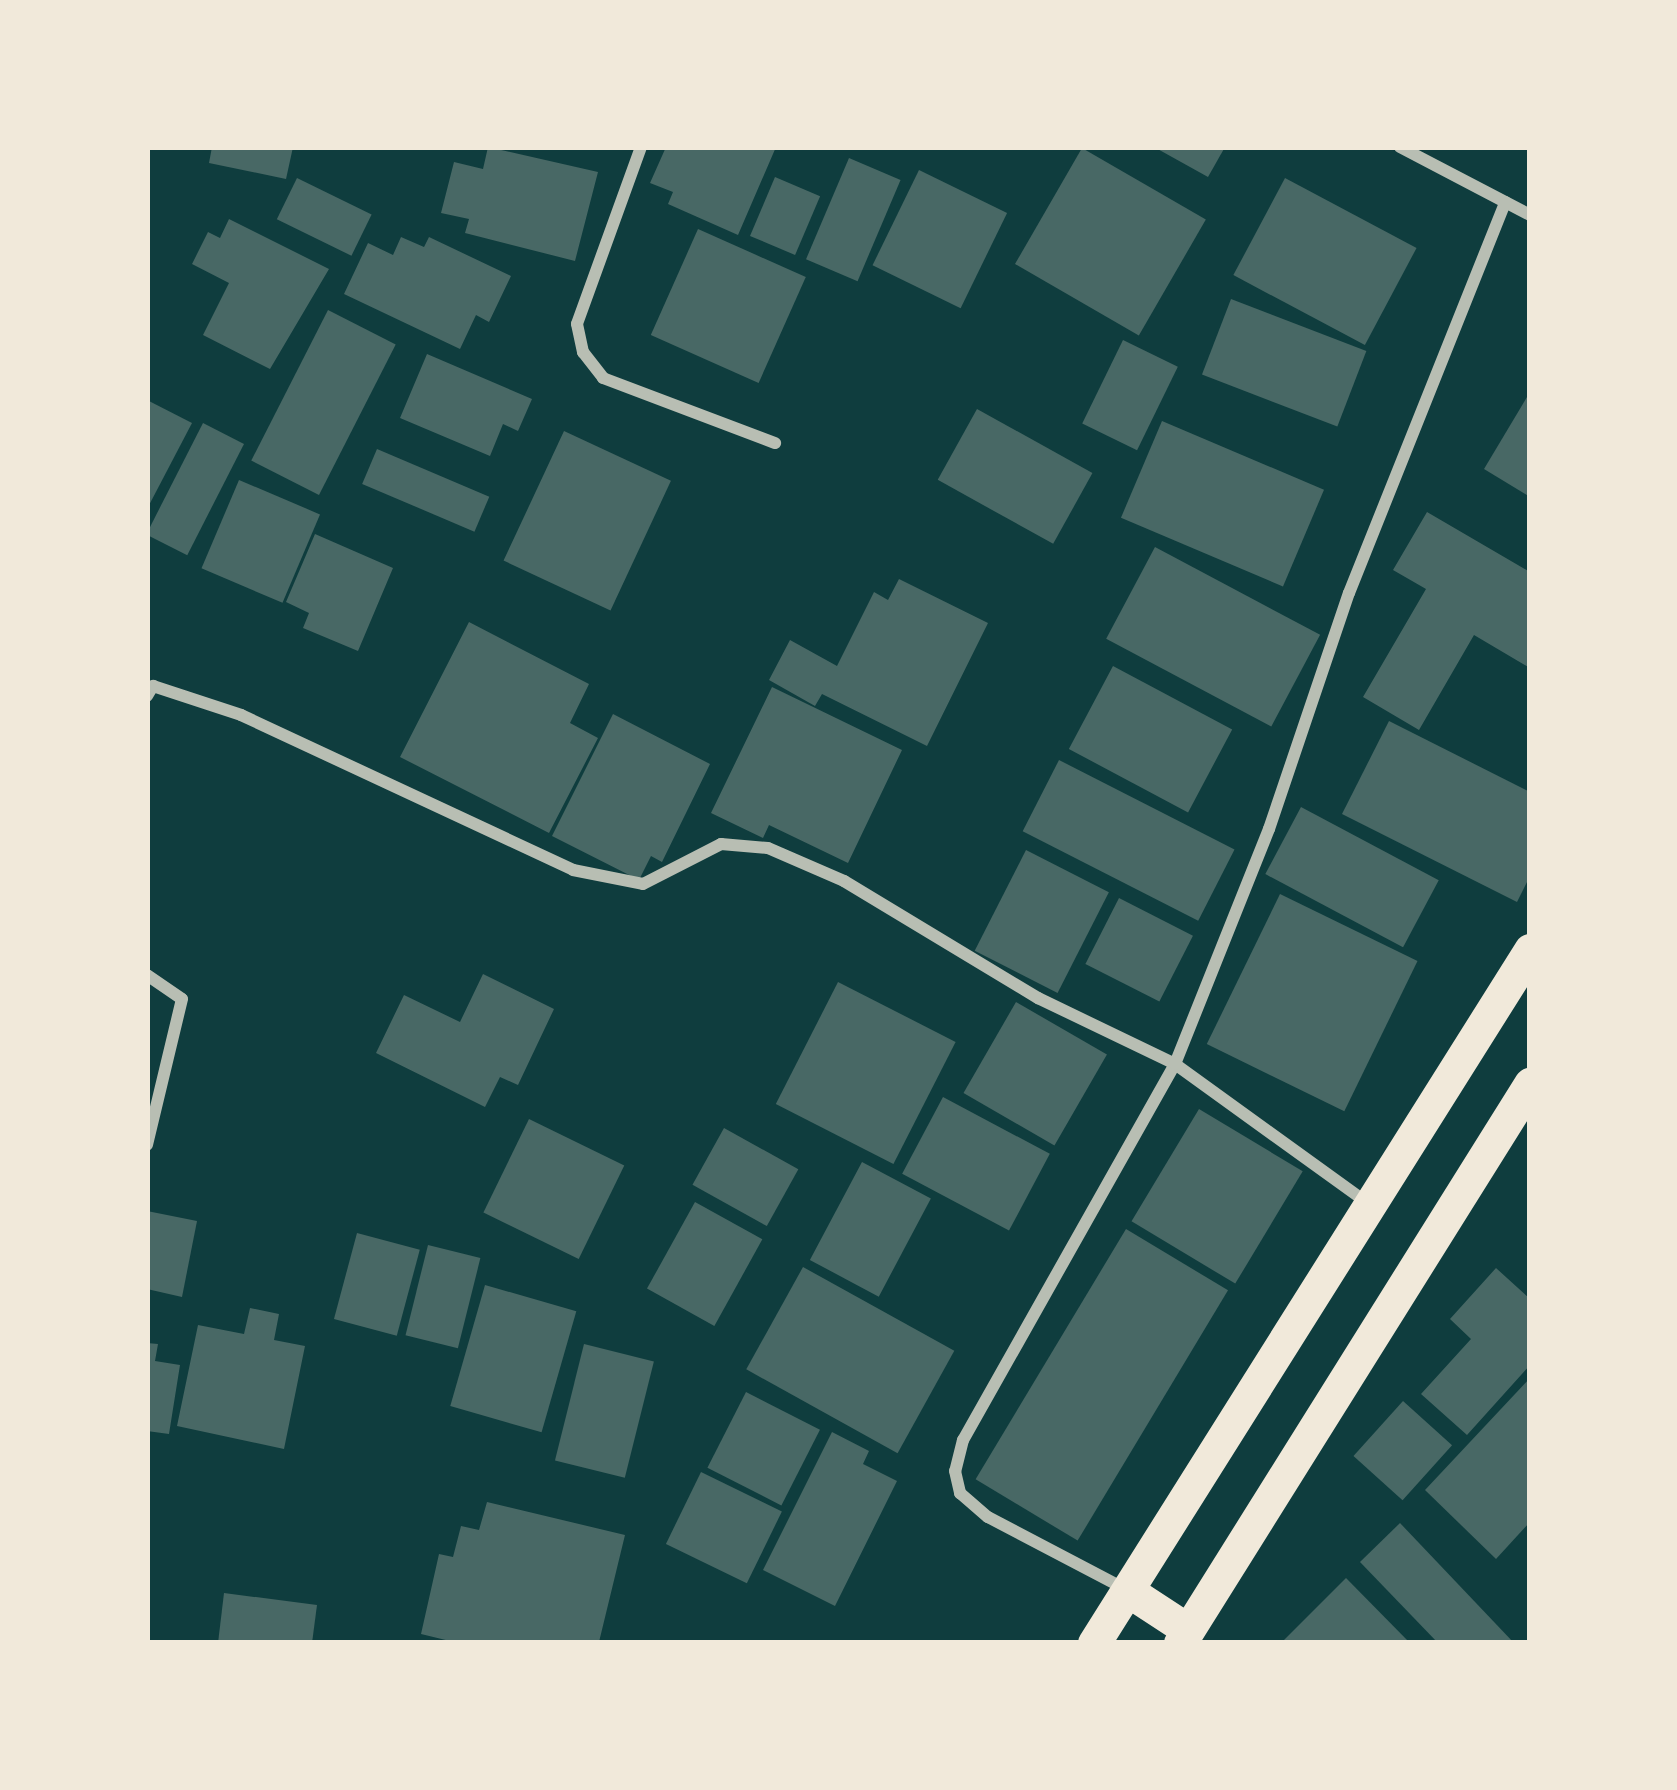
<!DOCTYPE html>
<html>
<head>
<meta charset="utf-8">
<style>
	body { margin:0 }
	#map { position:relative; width:1677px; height:1790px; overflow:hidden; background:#0f3d3e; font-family:Overpass,sans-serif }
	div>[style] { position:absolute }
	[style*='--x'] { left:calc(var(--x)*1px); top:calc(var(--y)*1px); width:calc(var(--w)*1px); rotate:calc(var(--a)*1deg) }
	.building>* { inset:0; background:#486865; transform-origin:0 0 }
	.minor>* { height:12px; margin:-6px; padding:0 6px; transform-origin:6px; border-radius:6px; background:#b8beb3 }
	.trunk>* { height:33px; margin:-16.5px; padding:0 16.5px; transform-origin:16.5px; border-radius:16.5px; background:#f1e9da }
	span { translate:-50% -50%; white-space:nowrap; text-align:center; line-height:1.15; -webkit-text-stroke:9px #f1e9da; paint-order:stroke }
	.frame { position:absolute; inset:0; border:150px solid #f1e9da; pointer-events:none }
</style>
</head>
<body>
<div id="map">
	<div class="building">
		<div style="clip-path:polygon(212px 147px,293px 147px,286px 179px,209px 163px)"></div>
		<div style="clip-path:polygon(488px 147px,598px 172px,575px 261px,465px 233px,469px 219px,441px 213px,454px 162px,483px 169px)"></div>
		<div style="clip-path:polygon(666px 147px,776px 147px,738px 235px,668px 204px,673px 192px,650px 183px)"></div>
		<div style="clip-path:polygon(1154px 147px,1225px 147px,1208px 177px)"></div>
		<div style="left:1082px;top:148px;width:143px;height:134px;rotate:30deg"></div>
		<div style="left:849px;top:158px;width:56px;height:110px;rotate:23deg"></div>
		<div style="left:919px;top:170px;width:98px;height:106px;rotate:26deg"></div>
		<div style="left:775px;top:177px;width:49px;height:64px;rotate:23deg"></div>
		<div style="left:297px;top:178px;width:83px;height:46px;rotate:26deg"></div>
		<div style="left:1285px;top:178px;width:149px;height:110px;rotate:28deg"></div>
		<div style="clip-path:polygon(229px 219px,329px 269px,270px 369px,203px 335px,229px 283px,192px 264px,208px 232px,220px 238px)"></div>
		<div style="left:698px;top:229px;width:118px;height:116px;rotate:24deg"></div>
		<div style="clip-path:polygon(401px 237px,424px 247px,429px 237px,511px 276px,489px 322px,476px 315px,460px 349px,344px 294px,368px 243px,393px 255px)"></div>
		<div style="left:1231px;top:299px;width:145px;height:81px;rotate:21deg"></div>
		<div style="left:328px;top:310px;width:76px;height:169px;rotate:27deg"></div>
		<div style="left:1123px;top:340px;width:61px;height:93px;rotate:26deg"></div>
		<div style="clip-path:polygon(427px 354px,532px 399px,518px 431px,503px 424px,490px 456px,400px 418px)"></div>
		<div style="clip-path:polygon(1530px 392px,1530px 497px,1484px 469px)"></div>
		<div style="clip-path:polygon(147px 400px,192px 423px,147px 509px)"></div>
		<div style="left:977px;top:409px;width:132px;height:81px;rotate:29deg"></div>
		<div style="left:1162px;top:421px;width:176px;height:105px;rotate:23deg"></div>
		<div style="left:203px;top:423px;width:46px;height:125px;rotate:27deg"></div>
		<div style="left:564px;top:431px;width:118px;height:143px;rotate:25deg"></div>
		<div style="left:377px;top:449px;width:122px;height:38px;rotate:23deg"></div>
		<div style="left:239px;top:480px;width:88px;height:96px;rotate:23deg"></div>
		<div style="clip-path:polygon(1427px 512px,1530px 572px,1530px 668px,1474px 635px,1419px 730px,1363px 697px,1426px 589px,1393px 570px)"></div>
		<div style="clip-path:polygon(315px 534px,393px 568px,358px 651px,303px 628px,309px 613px,286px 602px)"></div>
		<div style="left:1155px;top:547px;width:187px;height:104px;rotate:28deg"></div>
		<div style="clip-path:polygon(899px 579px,988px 623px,927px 746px,822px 694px,815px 706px,769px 680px,790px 640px,837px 666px,874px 592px,888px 600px)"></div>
		<div style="clip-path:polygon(469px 622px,589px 684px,570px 723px,598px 738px,549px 833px,400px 757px)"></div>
		<div style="left:1113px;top:666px;width:135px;height:94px;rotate:28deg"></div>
		<div style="clip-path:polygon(772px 687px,902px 750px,848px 863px,769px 825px,763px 838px,711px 813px)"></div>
		<div style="clip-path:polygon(613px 714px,710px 764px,662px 862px,651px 856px,639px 880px,552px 836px)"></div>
		<div style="clip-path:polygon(1389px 721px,1530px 792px,1530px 876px,1517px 902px,1342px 814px)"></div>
		<div style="left:1059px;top:760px;width:197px;height:80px;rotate:27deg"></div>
		<div style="left:1301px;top:807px;width:156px;height:76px;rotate:28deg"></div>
		<div style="left:1026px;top:850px;width:93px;height:113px;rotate:27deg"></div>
		<div style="left:1280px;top:894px;width:153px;height:167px;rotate:26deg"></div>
		<div style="left:1119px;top:898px;width:83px;height:74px;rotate:27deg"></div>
		<div style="clip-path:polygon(483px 974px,554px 1009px,518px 1085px,500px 1077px,485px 1107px,376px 1053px,404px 995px,460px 1022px)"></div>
		<div style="left:838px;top:982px;width:132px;height:137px;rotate:27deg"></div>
		<div style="left:1016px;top:1002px;width:105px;height:105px;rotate:30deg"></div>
		<div style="left:943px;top:1097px;width:121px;height:87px;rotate:28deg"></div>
		<div style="left:1199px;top:1109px;width:121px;height:131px;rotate:31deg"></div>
		<div style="left:529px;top:1119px;width:106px;height:104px;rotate:26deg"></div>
		<div style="left:724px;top:1128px;width:85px;height:65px;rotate:29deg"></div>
		<div style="left:862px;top:1162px;width:78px;height:111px;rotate:28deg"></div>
		<div style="left:695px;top:1202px;width:77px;height:99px;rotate:29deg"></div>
		<div style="clip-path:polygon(147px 1211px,197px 1221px,182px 1297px,147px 1289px)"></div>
		<div style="left:1126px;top:1229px;width:119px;height:292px;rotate:31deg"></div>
		<div style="left:357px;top:1233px;width:65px;height:89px;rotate:15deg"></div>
		<div style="left:428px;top:1245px;width:54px;height:93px;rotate:14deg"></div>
		<div style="left:803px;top:1267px;width:173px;height:117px;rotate:29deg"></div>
		<div style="clip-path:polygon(1496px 1268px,1530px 1299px,1530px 1365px,1467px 1435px,1421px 1394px,1471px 1339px,1450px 1319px)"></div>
		<div style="left:485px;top:1285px;width:95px;height:126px;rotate:16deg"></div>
		<div style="clip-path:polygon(250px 1308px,279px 1314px,274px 1340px,305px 1346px,284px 1449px,177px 1426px,198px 1325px,244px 1334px)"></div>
		<div style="clip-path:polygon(147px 1343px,158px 1344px,155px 1361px,180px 1365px,169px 1434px,147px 1431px)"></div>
		<div style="left:584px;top:1344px;width:72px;height:120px;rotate:14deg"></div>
		<div style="clip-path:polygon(1530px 1378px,1530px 1522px,1496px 1559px,1425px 1490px)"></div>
		<div style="left:746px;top:1392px;width:83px;height:85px;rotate:27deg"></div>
		<div style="left:1403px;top:1401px;width:66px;height:74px;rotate:42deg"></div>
		<div style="clip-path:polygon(832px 1432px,869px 1451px,863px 1464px,897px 1481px,835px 1606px,763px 1570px)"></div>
		<div style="left:701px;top:1472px;width:90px;height:80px;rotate:26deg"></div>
		<div style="clip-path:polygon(487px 1502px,625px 1535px,599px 1642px,458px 1643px,421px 1634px,439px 1554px,453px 1557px,461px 1526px,479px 1530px)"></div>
		<div style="clip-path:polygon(1400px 1523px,1514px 1643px,1438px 1643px,1360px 1562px)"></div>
		<div style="clip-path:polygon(1346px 1578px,1410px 1643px,1281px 1643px)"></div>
		<div style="clip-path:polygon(224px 1593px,317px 1605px,312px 1643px,218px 1643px)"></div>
	</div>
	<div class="minor">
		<div style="--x:641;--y:147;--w:188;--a:109.9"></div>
		<div style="--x:577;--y:324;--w:29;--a:78"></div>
		<div style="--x:583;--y:352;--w:33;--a:52"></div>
		<div style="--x:603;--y:378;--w:184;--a:20.7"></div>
		<div style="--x:1400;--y:147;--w:147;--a:27.6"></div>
		<div style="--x:147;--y:696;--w:12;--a:-59"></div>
		<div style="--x:153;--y:686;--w:93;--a:18.2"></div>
		<div style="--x:241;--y:715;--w:366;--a:25"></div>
		<div style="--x:573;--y:870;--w:71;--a:11.3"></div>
		<div style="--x:643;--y:884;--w:88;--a:-27.1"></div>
		<div style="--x:721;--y:844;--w:47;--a:4.9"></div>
		<div style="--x:768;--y:848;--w:83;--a:23.5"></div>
		<div style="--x:844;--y:881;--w:227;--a:31.1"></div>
		<div style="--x:1038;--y:998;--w:152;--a:25.7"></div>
		<div style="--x:1175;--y:1064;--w:432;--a:119.4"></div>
		<div style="--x:963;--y:1440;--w:32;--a:104"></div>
		<div style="--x:955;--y:1471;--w:23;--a:77"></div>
		<div style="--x:960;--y:1493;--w:37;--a:41"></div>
		<div style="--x:988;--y:1517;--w:155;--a:27.7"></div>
		<div style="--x:147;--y:975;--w:42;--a:34.4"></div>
		<div style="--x:182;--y:999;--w:150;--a:103.5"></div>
		<div style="--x:1369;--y:1204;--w:239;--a:-144.2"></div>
		<div style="--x:1175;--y:1064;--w:253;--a:-68.2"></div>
		<div style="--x:1269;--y:829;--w:249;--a:-71.3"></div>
		<div style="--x:1349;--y:593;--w:421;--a:-68.2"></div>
	</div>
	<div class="trunk">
		<div style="--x:1130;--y:1592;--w:69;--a:33.2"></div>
		<div style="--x:1094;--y:1643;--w:819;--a:-57.82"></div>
		<div style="--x:1180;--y:1643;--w:660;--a:-57.95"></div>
	</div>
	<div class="frame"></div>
</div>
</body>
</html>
